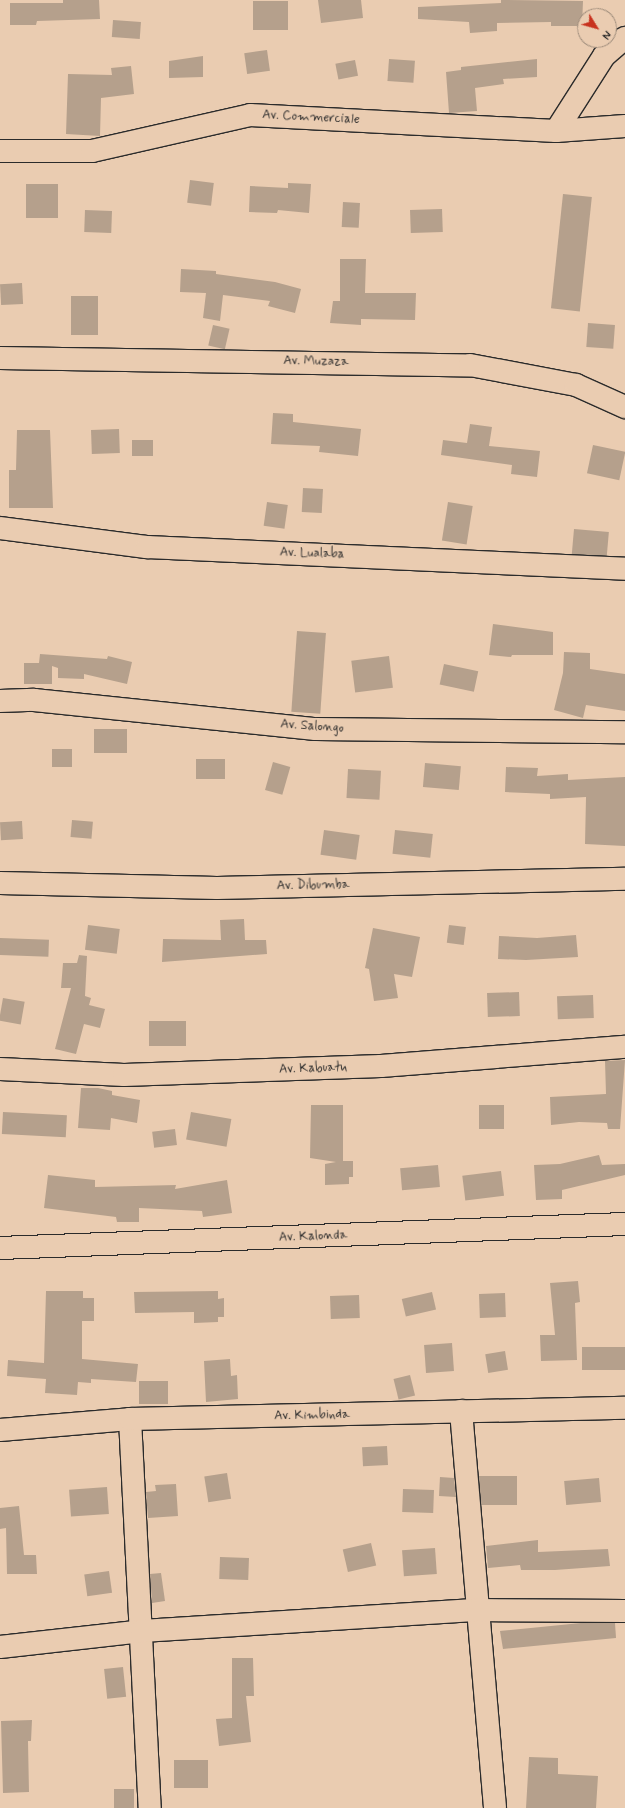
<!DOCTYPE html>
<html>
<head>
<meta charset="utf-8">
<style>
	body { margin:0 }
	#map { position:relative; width:625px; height:1808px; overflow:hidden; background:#eaccb1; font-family:Mynerve,sans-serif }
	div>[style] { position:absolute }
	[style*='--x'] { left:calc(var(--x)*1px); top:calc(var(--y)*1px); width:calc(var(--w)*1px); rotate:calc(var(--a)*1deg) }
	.building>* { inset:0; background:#b5a08c; transform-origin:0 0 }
	.roads { filter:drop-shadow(1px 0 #2b2b2b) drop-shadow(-1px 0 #2b2b2b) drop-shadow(0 1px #2b2b2b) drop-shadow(0 -1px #2b2b2b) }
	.minor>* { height:22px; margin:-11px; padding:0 11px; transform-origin:11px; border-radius:11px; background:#eaccb1 }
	span { translate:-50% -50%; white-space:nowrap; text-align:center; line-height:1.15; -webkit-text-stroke:3px #eaccb1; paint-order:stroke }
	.street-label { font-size:13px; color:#2b2b2b }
	.north { position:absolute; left:577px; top:8px; width:40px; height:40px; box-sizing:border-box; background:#eaccb1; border:1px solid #9e8c7b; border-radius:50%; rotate:127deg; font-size:11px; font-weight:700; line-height:16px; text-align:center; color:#2b2b2b }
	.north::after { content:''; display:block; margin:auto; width:14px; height:18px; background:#c8321e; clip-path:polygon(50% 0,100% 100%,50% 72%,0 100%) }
</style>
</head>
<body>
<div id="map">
	<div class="building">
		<div style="clip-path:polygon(63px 0,99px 0,100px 19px,37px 21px,36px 25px,10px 25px,10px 3px,63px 3px)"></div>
		<div style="clip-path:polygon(318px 0,361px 0,363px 18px,321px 23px)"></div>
		<div style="clip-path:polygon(501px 0,583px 1px,582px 26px,551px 26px,551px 22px,497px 23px,497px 31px,470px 33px,469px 22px,418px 19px,418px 7px,501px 3px)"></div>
		<div style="left:288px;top:1px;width:29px;height:35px;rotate:90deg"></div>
		<div style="left:113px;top:20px;width:28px;height:17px;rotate:4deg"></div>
		<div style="left:267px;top:50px;width:21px;height:23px;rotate:82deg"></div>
		<div style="clip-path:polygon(203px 56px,203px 77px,169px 78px,169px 61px)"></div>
		<div style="left:389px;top:59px;width:26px;height:22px;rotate:4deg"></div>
		<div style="clip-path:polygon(537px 59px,537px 77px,503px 79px,504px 84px,475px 88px,477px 111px,449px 113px,446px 72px,461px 70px,461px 67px)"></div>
		<div style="left:355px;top:60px;width:16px;height:20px;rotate:79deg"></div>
		<div style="clip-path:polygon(131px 66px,134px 94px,101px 98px,100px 136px,66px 134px,68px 74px,112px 75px,111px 68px)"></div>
		<div style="left:190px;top:180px;width:24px;height:23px;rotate:7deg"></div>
		<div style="clip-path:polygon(288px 183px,311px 184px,309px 213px,278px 210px,277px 213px,249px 212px,250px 186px,288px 188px)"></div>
		<div style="left:26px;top:184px;width:32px;height:34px"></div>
		<div style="left:563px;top:194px;width:29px;height:115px;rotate:6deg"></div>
		<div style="left:343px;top:202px;width:17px;height:25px;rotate:3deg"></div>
		<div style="left:442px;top:209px;width:23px;height:32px;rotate:88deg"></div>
		<div style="left:85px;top:210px;width:27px;height:22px;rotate:2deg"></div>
		<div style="clip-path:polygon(340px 259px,366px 259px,365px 293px,416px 293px,415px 320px,361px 319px,361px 325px,330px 323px,333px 301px,340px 301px)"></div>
		<div style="clip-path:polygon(181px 269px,216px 271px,216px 274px,275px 282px,301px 289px,295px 313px,268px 306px,270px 301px,223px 295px,220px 321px,203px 318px,206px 293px,180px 292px)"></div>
		<div style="left:22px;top:283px;width:21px;height:22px;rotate:87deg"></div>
		<div style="left:71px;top:296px;width:27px;height:39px"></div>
		<div style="left:588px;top:323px;width:27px;height:24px;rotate:4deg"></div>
		<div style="left:213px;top:325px;width:17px;height:21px;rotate:13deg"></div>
		<div style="clip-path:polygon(273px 413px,293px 414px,293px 422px,361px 429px,358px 456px,319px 452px,320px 446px,271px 444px)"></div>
		<div style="clip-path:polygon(470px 424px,492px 427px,489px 446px,540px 451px,537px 477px,511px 474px,512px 465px,441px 455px,443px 440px,467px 443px)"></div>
		<div style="left:119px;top:429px;width:24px;height:28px;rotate:88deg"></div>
		<div style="clip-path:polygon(17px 430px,50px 430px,53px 508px,9px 508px,9px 470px,16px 470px)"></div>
		<div style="left:132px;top:440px;width:21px;height:16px"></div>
		<div style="left:593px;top:445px;width:33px;height:29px;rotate:12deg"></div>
		<div style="left:303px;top:488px;width:20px;height:24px;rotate:3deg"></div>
		<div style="left:267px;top:502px;width:21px;height:24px;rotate:8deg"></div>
		<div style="left:448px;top:502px;width:25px;height:39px;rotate:9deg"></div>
		<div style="left:574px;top:529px;width:35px;height:25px;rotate:5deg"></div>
		<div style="clip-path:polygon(493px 624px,553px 632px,553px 655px,512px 655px,511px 657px,489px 655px)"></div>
		<div style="left:297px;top:631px;width:29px;height:81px;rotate:4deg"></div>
		<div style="clip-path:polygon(564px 652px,590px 653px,590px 669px,625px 674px,625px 711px,586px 705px,583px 718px,554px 710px,563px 673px)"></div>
		<div style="clip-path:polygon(40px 654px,107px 659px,108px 656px,132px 662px,127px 684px,84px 674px,84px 679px,58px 678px,58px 668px,52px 666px,52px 684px,24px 684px,24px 663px,39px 663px)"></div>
		<div style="left:389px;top:656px;width:32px;height:38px;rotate:83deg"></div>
		<div style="left:444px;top:664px;width:35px;height:21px;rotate:12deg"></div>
		<div style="left:94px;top:729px;width:33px;height:24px"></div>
		<div style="left:52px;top:749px;width:20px;height:18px"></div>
		<div style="left:196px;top:759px;width:29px;height:20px"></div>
		<div style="left:273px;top:762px;width:18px;height:29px;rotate:16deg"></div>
		<div style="left:425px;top:763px;width:36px;height:24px;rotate:5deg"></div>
		<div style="clip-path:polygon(506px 767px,538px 768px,537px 776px,568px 774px,568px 780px,625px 777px,625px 846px,585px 844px,586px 797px,550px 799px,550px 794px,505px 792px)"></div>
		<div style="left:348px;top:769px;width:33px;height:29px;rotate:3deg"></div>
		<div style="left:72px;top:820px;width:21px;height:17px;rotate:5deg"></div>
		<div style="left:22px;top:821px;width:18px;height:22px;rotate:87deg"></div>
		<div style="left:324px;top:830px;width:36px;height:25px;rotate:8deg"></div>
		<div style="left:395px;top:830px;width:38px;height:24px;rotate:6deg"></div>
		<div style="clip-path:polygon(244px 919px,245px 940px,266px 940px,267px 954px,162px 962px,163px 939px,221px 940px,220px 920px)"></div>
		<div style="left:88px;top:925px;width:32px;height:25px;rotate:7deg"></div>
		<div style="left:449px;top:925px;width:17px;height:18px;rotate:7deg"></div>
		<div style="clip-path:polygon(373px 928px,420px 937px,412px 977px,394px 974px,398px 998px,374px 1001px,369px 969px,365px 968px)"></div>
		<div style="clip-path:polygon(576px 935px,578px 957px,526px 960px,498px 959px,499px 936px,537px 938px)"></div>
		<div style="left:0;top:938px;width:49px;height:17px;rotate:2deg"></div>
		<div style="clip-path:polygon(79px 955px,87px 956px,85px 996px,91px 998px,89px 1005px,105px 1009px,100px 1028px,84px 1024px,76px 1054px,55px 1049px,71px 988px,61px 988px,63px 963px,77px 963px)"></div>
		<div style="left:519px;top:992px;width:24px;height:32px;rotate:88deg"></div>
		<div style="left:593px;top:995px;width:23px;height:36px;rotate:88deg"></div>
		<div style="left:3px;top:998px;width:22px;height:23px;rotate:10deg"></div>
		<div style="left:186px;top:1021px;width:25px;height:37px;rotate:90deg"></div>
		<div style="clip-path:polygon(625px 1060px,620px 1129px,608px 1129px,607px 1123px,579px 1122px,551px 1125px,550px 1097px,606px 1094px,605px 1061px)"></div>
		<div style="clip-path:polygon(81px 1088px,98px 1088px,112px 1091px,112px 1095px,140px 1100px,137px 1123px,111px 1118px,110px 1130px,78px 1128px)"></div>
		<div style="clip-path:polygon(311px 1105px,343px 1105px,343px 1161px,353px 1161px,353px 1177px,349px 1177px,349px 1184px,325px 1185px,325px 1164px,336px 1162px,310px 1158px)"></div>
		<div style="left:504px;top:1105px;width:24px;height:25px;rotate:90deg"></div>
		<div style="left:3px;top:1112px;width:64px;height:22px;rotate:3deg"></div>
		<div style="left:191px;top:1112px;width:41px;height:28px;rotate:10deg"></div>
		<div style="left:175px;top:1129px;width:16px;height:23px;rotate:83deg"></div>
		<div style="clip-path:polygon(599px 1155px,602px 1165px,625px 1164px,625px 1175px,562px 1190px,562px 1199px,536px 1200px,534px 1165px,560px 1164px)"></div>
		<div style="left:438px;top:1165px;width:22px;height:38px;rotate:85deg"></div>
		<div style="left:501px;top:1171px;width:25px;height:39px;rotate:83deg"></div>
		<div style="clip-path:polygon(48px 1175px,95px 1180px,95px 1187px,176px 1185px,175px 1189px,227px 1180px,232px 1213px,203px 1217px,202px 1211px,139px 1208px,139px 1222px,117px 1222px,116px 1217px,44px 1208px)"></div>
		<div style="clip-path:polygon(578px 1281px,580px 1302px,575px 1303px,577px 1360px,541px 1361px,540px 1335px,555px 1335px,550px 1283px)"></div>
		<div style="clip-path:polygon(46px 1291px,83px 1291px,83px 1298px,94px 1298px,94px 1321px,82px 1321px,82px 1359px,138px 1364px,136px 1382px,91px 1379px,91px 1383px,78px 1382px,77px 1395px,45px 1393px,46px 1379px,7px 1376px,8px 1360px,44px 1363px)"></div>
		<div style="clip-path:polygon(218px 1291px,218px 1299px,224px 1298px,224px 1317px,218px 1317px,218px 1322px,194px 1323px,194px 1312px,135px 1313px,134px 1292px)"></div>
		<div style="left:432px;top:1292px;width:18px;height:31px;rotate:77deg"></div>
		<div style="left:505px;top:1293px;width:24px;height:26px;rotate:88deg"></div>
		<div style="left:359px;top:1295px;width:23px;height:29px;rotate:88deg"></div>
		<div style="left:452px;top:1343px;width:28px;height:28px;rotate:86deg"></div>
		<div style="left:625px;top:1347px;width:23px;height:43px;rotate:90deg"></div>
		<div style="left:505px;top:1351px;width:19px;height:20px;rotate:81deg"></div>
		<div style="clip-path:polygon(230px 1359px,231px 1376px,237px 1375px,238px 1399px,206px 1402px,204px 1361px)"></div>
		<div style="left:410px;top:1375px;width:21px;height:17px;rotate:76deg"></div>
		<div style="left:139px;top:1381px;width:29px;height:23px"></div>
		<div style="left:387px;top:1446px;width:19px;height:25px;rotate:87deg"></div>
		<div style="left:227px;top:1473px;width:26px;height:23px;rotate:81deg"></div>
		<div style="left:517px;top:1476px;width:29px;height:38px;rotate:90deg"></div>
		<div style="clip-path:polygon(440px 1477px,454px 1478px,456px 1497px,439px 1496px)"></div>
		<div style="left:599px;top:1478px;width:24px;height:35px;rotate:85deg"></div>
		<div style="clip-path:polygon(176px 1484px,178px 1516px,148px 1518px,146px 1492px,156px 1491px,155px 1485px)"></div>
		<div style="left:107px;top:1487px;width:27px;height:38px;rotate:86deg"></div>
		<div style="left:403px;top:1489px;width:31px;height:23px;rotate:2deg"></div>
		<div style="clip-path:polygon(19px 1506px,24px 1555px,36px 1555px,37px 1574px,7px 1574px,6px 1528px,0 1529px,0 1508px)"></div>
		<div style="clip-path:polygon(538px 1540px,538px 1552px,608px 1549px,610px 1566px,555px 1570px,521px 1570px,520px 1565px,488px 1568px,486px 1546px)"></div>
		<div style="left:371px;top:1543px;width:23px;height:29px;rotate:77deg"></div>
		<div style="left:435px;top:1548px;width:26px;height:33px;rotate:86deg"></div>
		<div style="left:220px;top:1557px;width:29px;height:22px;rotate:2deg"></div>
		<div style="left:109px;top:1571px;width:22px;height:25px;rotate:82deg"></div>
		<div style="clip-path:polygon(161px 1573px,165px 1601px,152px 1603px,150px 1574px)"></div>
		<div style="clip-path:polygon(581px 1623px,615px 1623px,616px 1638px,503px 1649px,500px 1631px)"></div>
		<div style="clip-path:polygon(232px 1658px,253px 1658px,254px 1696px,246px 1696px,251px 1742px,219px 1746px,216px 1719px,232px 1718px)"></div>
		<div style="left:123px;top:1667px;width:30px;height:19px;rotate:84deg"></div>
		<div style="clip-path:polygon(32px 1720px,31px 1741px,28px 1741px,29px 1792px,3px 1793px,1px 1721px)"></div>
		<div style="clip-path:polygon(529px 1757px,558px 1758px,558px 1774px,598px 1776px,596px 1808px,526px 1808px)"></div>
		<div style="left:174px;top:1760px;width:34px;height:28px"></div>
		<div style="left:114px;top:1789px;width:20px;height:19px"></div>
	</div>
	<div class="roads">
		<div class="minor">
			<div style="--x:556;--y:131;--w:89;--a:-57.4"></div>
			<div style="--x:604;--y:56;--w:28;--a:-41"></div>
			<div style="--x:0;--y:151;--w:92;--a:0"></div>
			<div style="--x:92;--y:151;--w:162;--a:-12.8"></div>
			<div style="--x:250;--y:115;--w:306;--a:3"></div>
			<div style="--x:556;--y:131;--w:69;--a:-4.1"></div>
			<div style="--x:0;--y:358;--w:470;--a:0.9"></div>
			<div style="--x:470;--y:365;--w:108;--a:10.7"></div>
			<div style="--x:576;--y:385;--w:54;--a:24.2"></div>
			<div style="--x:0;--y:528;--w:148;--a:7.4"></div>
			<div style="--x:147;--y:547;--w:479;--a:2.6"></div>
			<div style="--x:0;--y:701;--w:34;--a:-2"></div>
			<div style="--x:34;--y:700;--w:283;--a:5.9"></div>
			<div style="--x:316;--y:729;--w:309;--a:0.6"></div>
			<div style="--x:0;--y:883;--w:217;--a:1.3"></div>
			<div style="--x:217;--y:888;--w:408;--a:-1.3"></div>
			<div style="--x:0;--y:1069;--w:124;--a:2.8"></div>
			<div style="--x:124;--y:1075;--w:257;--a:-2"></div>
			<div style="--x:381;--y:1066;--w:245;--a:-4.5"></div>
			<div style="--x:0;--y:1248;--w:625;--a:-2.2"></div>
			<div style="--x:461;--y:1411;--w:398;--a:85.1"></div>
			<div style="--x:130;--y:1419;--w:390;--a:87.1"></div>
			<div style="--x:0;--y:1430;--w:130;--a:-4.8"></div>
			<div style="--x:130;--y:1419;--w:495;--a:-1.3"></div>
			<div style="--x:0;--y:1647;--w:143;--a:-6.4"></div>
			<div style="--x:142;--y:1631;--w:337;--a:-3.6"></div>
			<div style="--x:478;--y:1610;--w:147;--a:0.4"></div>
		</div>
	</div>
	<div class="street-label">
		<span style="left:311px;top:118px;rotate:3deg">Av. Commerciale</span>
		<span style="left:316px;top:362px;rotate:1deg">Av. Muzaza</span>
		<span style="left:312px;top:554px;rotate:2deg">Av. Lualaba</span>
		<span style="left:312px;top:727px;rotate:4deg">Av. Salongo</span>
		<span style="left:313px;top:886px;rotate:-1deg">Av. Dibumba</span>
		<span style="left:313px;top:1069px;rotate:-2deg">Av. Kabuatu</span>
		<span style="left:313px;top:1237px;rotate:-2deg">Av. Kalonda</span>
		<span style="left:312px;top:1416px;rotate:-1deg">Av. Kimbinda</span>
	</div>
	<div class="north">N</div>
</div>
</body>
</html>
